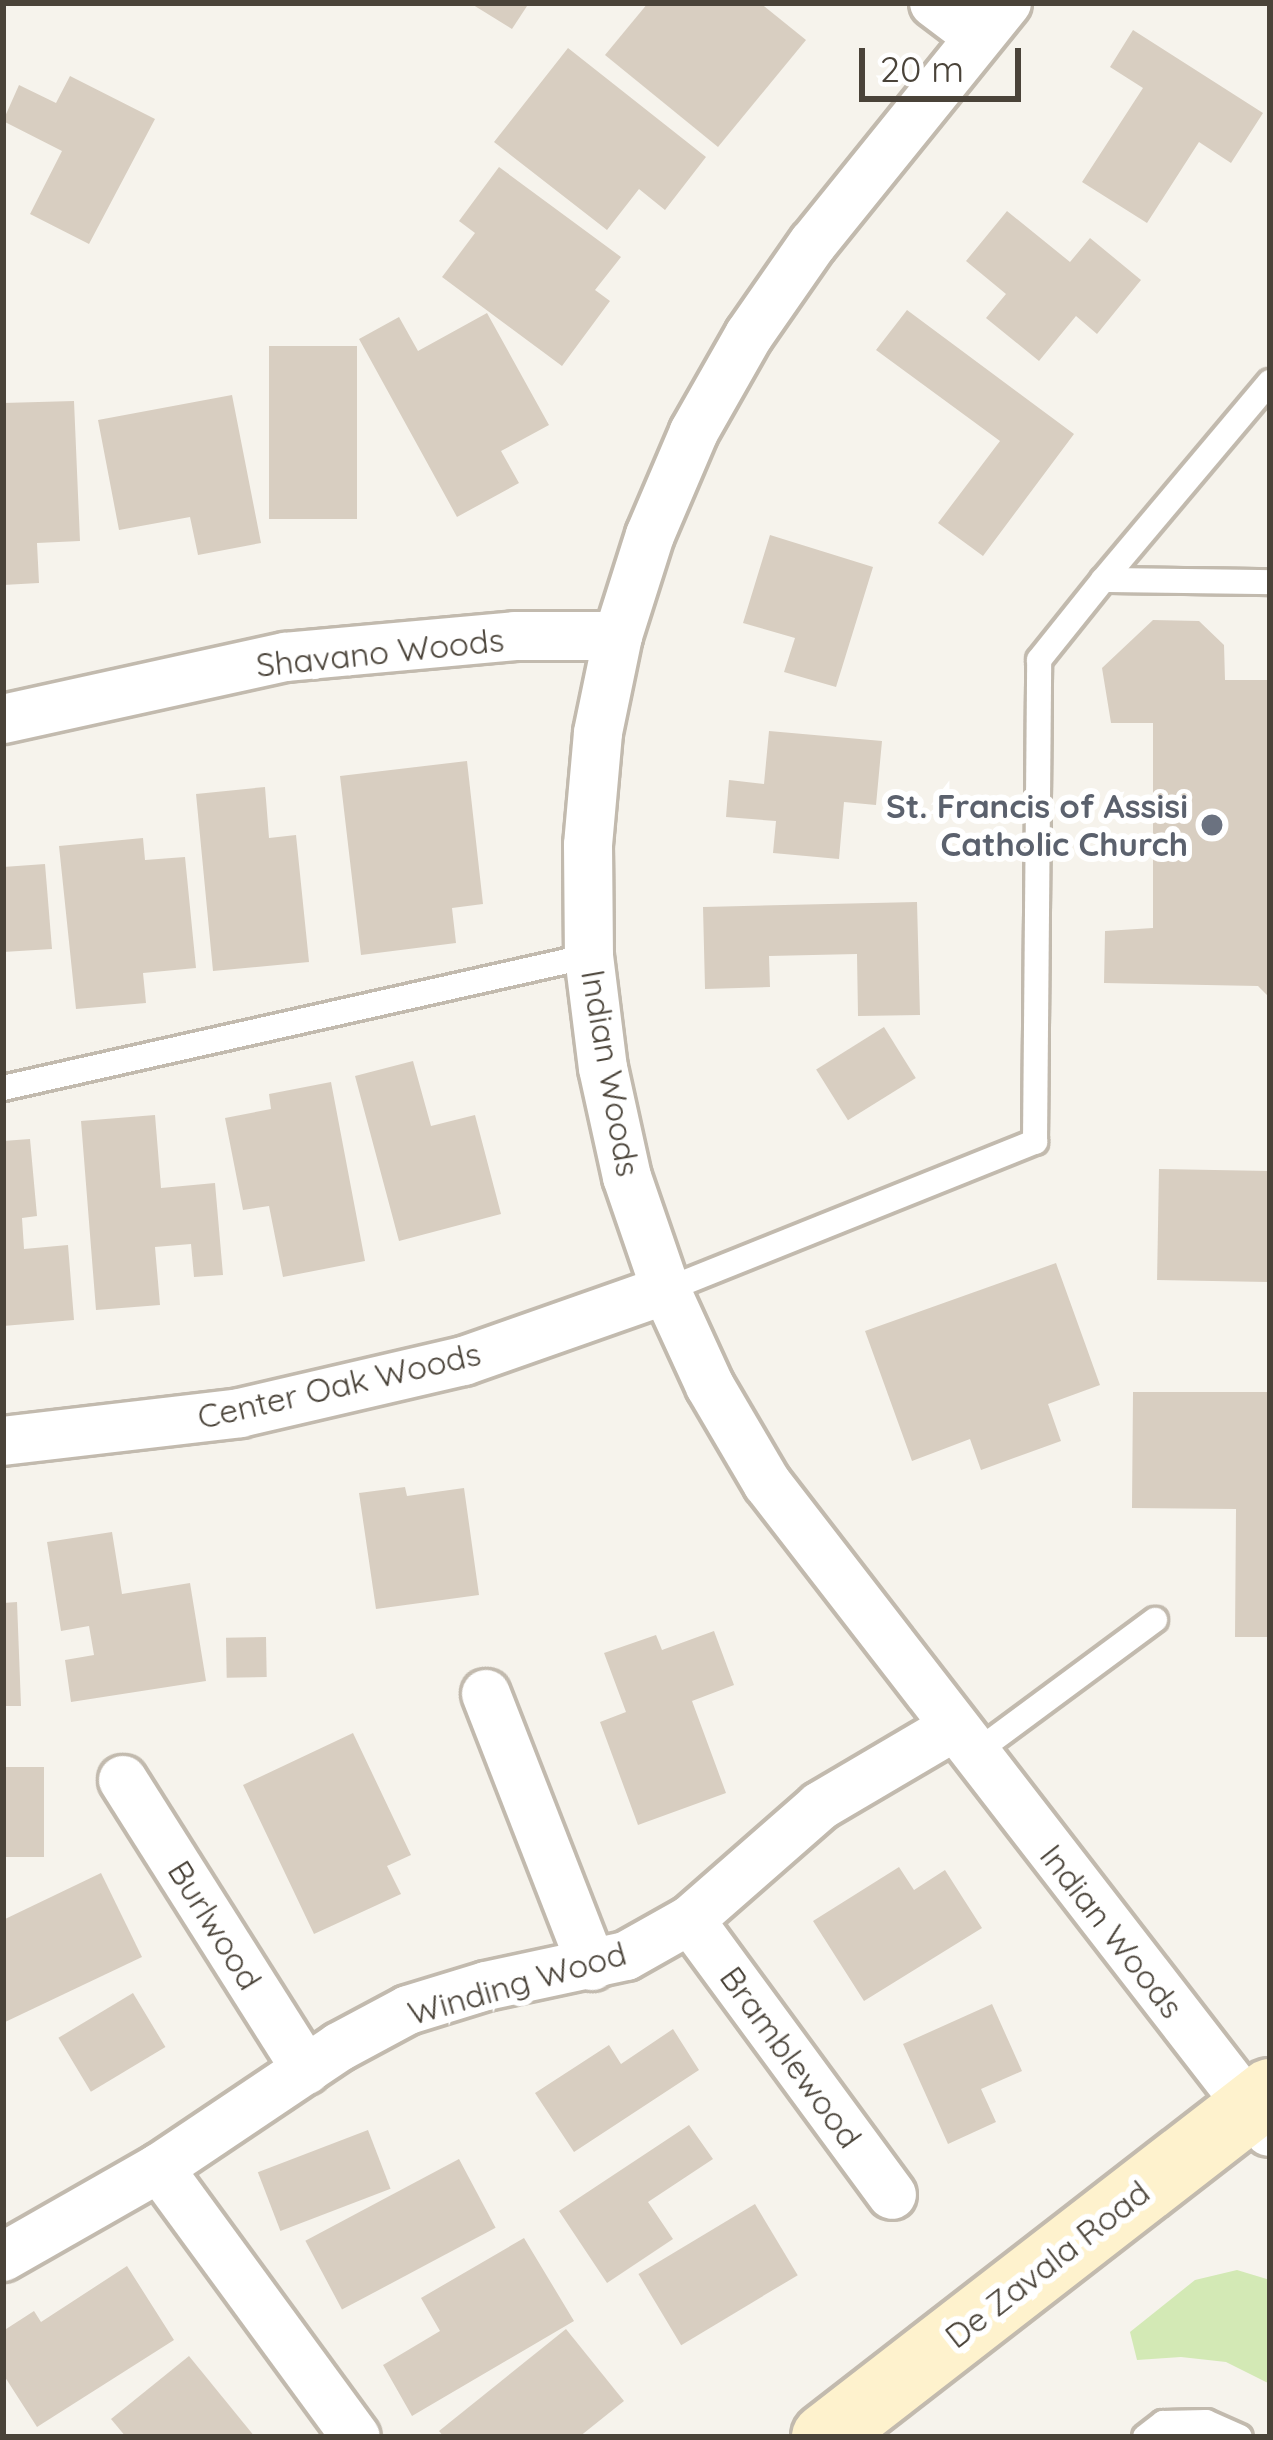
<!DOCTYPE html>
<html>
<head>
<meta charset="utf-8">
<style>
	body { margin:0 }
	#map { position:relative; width:1273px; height:2440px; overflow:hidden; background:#f6f3ec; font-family:Quicksand,sans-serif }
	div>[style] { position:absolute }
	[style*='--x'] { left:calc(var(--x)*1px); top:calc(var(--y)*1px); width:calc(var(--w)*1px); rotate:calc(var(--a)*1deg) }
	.green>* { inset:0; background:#d3e9b5 }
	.building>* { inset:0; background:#d8cec1; transform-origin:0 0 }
	.roads { filter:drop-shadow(3px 0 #c2baae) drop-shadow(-3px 0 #c2baae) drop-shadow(0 3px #c2baae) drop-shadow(0 -3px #c2baae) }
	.service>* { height:24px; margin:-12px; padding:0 12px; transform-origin:12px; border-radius:12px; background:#fff }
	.minor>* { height:48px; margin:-24px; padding:0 24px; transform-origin:24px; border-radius:24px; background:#fff }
	.secondary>* { height:66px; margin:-33px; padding:0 33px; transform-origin:33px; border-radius:33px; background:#fef2cd }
	.dots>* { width:33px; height:33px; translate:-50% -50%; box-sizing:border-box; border:6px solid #fff; border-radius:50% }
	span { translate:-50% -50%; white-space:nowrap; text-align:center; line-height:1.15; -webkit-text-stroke:12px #fff; paint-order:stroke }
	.street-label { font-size:33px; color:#4a4339 }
	.worship-label { font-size:33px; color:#5b616d; font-weight:700 }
	.right { translate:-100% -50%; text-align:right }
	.frame { position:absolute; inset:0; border:6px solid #4a4339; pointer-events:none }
	.scale { position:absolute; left:859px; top:48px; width:162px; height:54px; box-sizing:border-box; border:6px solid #4a4339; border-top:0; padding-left:15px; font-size:36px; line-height:42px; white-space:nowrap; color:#4a4339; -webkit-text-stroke:9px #fff; paint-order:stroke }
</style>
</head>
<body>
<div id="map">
	<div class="green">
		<div style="clip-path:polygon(1237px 2270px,1270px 2280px,1270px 2384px,1226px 2362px,1181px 2357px,1137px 2360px,1130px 2332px,1195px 2280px)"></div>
	</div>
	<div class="building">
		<div style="clip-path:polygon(470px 3px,529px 3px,512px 29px)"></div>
		<div style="clip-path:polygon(648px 3px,760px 3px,806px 40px,718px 147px,605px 55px)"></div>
		<div style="clip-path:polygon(1133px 30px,1263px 113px,1231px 163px,1199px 142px,1147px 223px,1082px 182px,1143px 88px,1110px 67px)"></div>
		<div style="clip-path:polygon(568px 48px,706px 157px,665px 210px,639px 189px,607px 230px,494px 142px)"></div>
		<div style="clip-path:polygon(70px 76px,155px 119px,89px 244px,30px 214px,62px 151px,3px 121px,19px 85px,56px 103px)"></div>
		<div style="clip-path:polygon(499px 167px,621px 257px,595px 290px,610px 301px,562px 366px,442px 277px,475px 233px,459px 221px)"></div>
		<div style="clip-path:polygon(1007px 211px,1070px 262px,1090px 238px,1141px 280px,1097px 334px,1076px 316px,1039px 361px,986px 318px,1006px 294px,966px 261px)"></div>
		<div style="clip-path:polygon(907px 310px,1074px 434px,983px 556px,938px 523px,1000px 441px,876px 350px)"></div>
		<div style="clip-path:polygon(487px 313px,549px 425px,501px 451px,519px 483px,457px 517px,359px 339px,399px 317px,418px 351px)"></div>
		<div style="left:357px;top:346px;width:173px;height:88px;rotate:90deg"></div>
		<div style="clip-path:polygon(232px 395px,261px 543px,198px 555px,190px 517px,119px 530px,98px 420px)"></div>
		<div style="clip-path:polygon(74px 401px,80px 541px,37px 543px,39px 583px,3px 585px,3px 403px)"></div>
		<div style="clip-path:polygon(770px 535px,873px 567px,836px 687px,784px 672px,795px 638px,743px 623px)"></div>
		<div style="clip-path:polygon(1153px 620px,1199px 621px,1224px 645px,1225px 680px,1270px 680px,1270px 998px,1258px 986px,1104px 983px,1105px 931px,1153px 928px,1153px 723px,1111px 723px,1102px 668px)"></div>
		<div style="clip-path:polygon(769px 731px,882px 741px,876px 805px,844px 802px,839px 859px,773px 853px,776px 821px,726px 817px,729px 780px,764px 784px)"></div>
		<div style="clip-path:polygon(467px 761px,483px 904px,452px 908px,456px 943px,361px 955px,340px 776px)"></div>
		<div style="clip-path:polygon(265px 787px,269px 838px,296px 835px,309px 962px,213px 971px,196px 794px)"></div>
		<div style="clip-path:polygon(143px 838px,145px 860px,185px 857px,196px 968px,143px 973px,146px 1003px,76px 1009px,59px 846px)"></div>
		<div style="clip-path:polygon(45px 864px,52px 949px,3px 952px,3px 867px)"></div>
		<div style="clip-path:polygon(917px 902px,920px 1015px,858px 1016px,857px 954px,769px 956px,770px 987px,705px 989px,703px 907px)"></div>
		<div style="left:884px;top:1027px;width:60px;height:80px;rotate:58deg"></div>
		<div style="clip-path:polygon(413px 1061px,431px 1126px,475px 1115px,501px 1214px,399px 1241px,355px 1076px)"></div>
		<div style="clip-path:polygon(331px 1082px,365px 1261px,283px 1277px,269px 1206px,243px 1210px,225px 1118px,271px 1109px,269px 1094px)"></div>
		<div style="clip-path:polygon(155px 1115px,161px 1188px,215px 1183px,223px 1275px,194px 1277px,191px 1244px,155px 1247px,160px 1305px,96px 1310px,81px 1121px)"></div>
		<div style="clip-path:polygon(30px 1139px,37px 1216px,22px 1218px,24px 1249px,68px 1245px,74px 1320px,3px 1326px,3px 1141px)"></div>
		<div style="left:1159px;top:1169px;width:111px;height:111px;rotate:1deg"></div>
		<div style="clip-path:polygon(1056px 1263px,1100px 1385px,1048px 1404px,1061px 1441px,981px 1470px,970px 1439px,912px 1461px,865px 1331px)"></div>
		<div style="clip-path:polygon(1133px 1392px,1270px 1392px,1270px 1637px,1235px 1637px,1236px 1509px,1132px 1508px)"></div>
		<div style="clip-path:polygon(405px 1487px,407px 1496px,464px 1488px,479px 1595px,376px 1609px,359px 1493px)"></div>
		<div style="clip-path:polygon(112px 1532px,122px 1594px,190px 1583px,206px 1681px,71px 1702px,65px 1660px,94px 1655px,89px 1626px,61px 1631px,47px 1542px)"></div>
		<div style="clip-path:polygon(17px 1602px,21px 1706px,3px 1706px,3px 1603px)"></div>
		<div style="clip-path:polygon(714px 1631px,734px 1685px,692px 1701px,726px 1793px,638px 1825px,600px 1722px,626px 1712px,604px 1653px,656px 1635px,662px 1650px)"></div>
		<div style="left:266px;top:1637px;width:40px;height:40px;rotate:89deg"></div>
		<div style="clip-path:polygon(353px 1733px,411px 1855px,387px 1866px,401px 1894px,314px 1934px,243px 1785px)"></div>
		<div style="left:3px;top:1767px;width:41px;height:90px"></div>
		<div style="clip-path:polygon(899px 1867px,914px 1890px,945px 1870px,982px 1928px,864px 2001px,813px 1921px)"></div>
		<div style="clip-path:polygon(101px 1873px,142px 1957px,3px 2023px,3px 1920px)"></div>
		<div style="left:133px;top:1993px;width:63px;height:87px;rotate:59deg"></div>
		<div style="clip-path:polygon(992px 2004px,1022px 2071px,981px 2089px,996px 2122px,948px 2144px,903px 2044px)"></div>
		<div style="clip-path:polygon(673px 2029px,699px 2070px,574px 2152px,535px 2093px,609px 2045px,621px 2064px)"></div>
		<div style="clip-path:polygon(689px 2125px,713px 2159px,648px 2202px,673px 2239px,607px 2283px,559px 2211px)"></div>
		<div style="left:368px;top:2130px;width:63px;height:118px;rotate:69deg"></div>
		<div style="left:459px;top:2159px;width:78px;height:174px;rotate:62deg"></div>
		<div style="left:755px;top:2204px;width:83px;height:136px;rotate:59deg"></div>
		<div style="clip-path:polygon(524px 2238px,574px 2321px,412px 2416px,383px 2365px,440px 2331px,421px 2298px)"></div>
		<div style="clip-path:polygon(127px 2266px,174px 2340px,37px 2427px,3px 2374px,3px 2331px,34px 2311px,41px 2322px)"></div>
		<div style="clip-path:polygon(566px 2329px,624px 2401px,579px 2437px,444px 2437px,439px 2431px)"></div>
		<div style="clip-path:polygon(189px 2356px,255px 2437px,126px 2437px,111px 2419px)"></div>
	</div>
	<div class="roads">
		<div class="service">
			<div style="--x:1103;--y:580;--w:259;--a:-49.9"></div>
			<div style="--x:3;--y:1088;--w:601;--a:-12.69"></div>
			<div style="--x:666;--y:1290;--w:398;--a:-21.9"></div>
			<div style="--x:1035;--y:1142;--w:482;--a:-89.5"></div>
			<div style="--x:1039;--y:660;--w:102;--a:-51.3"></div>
			<div style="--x:1103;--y:580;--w:167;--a:0.7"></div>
			<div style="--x:975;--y:1753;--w:224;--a:-36.5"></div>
			<div style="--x:1145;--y:2437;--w:23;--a:-38"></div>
			<div style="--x:1163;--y:2423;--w:43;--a:-1.3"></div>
			<div style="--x:1206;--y:2422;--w:37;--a:24"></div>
		</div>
		<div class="minor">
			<div style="--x:934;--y:3;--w:56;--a:37.1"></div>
			<div style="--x:1007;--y:3;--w:309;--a:128.9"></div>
			<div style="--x:813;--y:243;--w:112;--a:124.8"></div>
			<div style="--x:749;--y:335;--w:112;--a:119.6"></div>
			<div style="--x:694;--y:432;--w:112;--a:113.1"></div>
			<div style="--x:650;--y:535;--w:106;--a:107.6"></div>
			<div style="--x:618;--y:636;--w:99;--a:101.7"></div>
			<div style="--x:598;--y:733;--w:112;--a:95.1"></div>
			<div style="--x:588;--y:845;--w:111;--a:89.5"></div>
			<div style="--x:589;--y:956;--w:113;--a:82.9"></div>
			<div style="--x:603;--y:1068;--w:112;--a:77.6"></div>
			<div style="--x:627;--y:1177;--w:120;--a:71"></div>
			<div style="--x:666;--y:1290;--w:106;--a:65.4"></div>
			<div style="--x:710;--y:1386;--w:113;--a:59.6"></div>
			<div style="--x:767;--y:1483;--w:820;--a:52.28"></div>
			<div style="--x:3;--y:719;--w:289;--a:-12.4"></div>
			<div style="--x:285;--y:657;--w:231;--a:-5.2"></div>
			<div style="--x:515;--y:636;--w:103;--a:0"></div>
			<div style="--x:3;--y:1441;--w:239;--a:-6.7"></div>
			<div style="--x:240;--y:1413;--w:230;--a:-13.1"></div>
			<div style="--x:464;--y:1361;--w:214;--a:-19.4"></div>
			<div style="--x:486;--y:1694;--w:292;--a:68.7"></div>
			<div style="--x:123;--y:1780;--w:343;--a:57.7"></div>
			<div style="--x:690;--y:1920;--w:341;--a:53.7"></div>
			<div style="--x:159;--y:2168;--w:333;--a:53.8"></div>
			<div style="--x:3;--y:2257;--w:180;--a:-29.7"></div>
			<div style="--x:159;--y:2168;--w:217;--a:-33.9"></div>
			<div style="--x:339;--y:2047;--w:78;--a:-28.2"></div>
			<div style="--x:408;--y:2010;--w:82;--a:-17.1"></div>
			<div style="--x:486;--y:1986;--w:143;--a:-12.1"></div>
			<div style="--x:626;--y:1956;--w:73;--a:-29.4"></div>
			<div style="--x:690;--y:1920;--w:173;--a:-41.2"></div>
			<div style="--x:820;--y:1806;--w:156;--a:-30.5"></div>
		</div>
		<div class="secondary">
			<div style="--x:825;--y:2437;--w:563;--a:-37.79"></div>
		</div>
	</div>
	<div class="dots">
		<div style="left:1212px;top:825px;background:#6b7280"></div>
	</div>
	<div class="street-label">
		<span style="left:380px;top:652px;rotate:-6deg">Shavano Woods</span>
		<span style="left:611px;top:1073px;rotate:80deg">Indian Woods</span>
		<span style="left:339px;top:1385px;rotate:-13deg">Center Oak Woods</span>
		<span style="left:215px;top:1925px;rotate:58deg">Burlwood</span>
		<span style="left:1112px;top:1931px;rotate:52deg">Indian Woods</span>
		<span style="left:517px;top:1983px;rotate:-16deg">Winding Wood</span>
		<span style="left:791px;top:2057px;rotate:54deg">Bramblewood</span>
		<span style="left:1047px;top:2264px;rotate:-38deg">De Zavala Road</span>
	</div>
	<div class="worship-label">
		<span class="right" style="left:1188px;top:825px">St. Francis of Assisi<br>Catholic Church</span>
	</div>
	<div class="frame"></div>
	<div class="scale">20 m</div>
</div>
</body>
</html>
